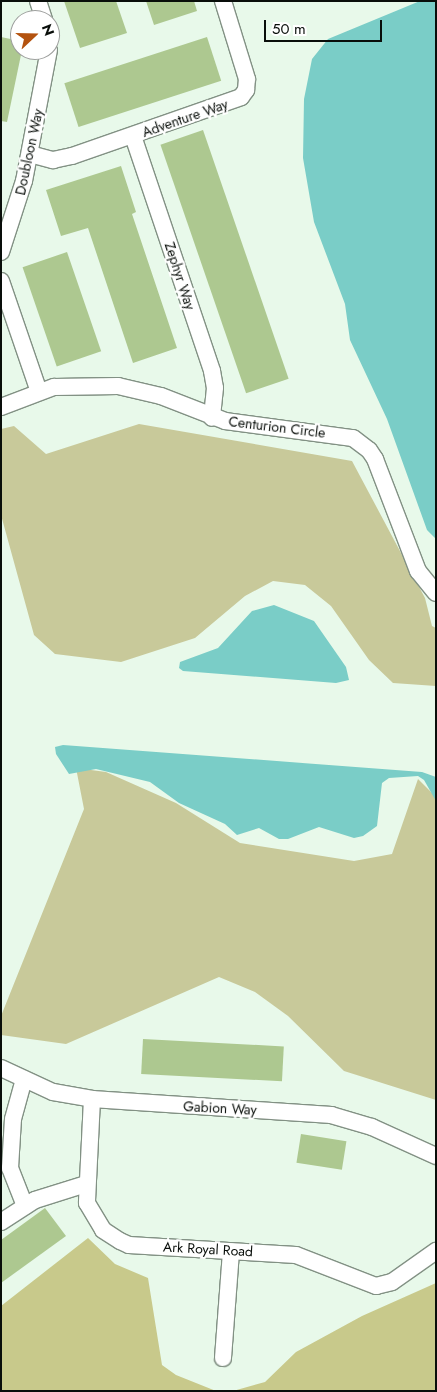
<!DOCTYPE html>
<html>
<head>
<meta charset="utf-8">
<style>
	body { margin:0 }
	#map { position:relative; width:437px; height:1392px; overflow:hidden; background:#e8f9ea; font-family:Jost,sans-serif }
	div>[style] { position:absolute }
	[style*='--x'] { left:calc(var(--x)*1px); top:calc(var(--y)*1px); width:calc(var(--w)*1px); rotate:calc(var(--a)*1deg) }
	.green>* { inset:0; background:#c8c99a }
	.forest>* { inset:0; background:#c8c98b }
	.water>* { inset:0; background:#7acdc7 }
	.building>* { inset:0; background:#adc890; transform-origin:0 0 }
	.roads { filter:drop-shadow(1px 0 #829184) drop-shadow(-1px 0 #829184) drop-shadow(0 1px #829184) drop-shadow(0 -1px #829184) }
	.minor>* { height:16px; margin:-8px; padding:0 8px; transform-origin:8px; border-radius:8px; background:#fff }
	span { translate:-50% -50%; white-space:nowrap; text-align:center; line-height:1.15; -webkit-text-stroke:4px #fff; paint-order:stroke }
	.street-label { font-size:14px; color:#090e0a }
	.frame { position:absolute; inset:0; border:2px solid #090e0a; pointer-events:none }
	.north { position:absolute; left:10px; top:10px; width:50px; height:50px; box-sizing:border-box; background:#fff; border:1px solid #9d9f9d; border-radius:50%; rotate:69deg; font-size:14px; font-weight:700; line-height:20px; text-align:center; color:#090e0a }
	.north::after { content:''; display:block; margin:auto; width:18px; height:22px; background:#b4530f; clip-path:polygon(50% 0,100% 100%,50% 72%,0 100%) }
	.scale { position:absolute; left:264px; top:20px; width:118px; height:22px; box-sizing:border-box; border:2px solid #090e0a; border-top:0; padding-left:6px; font-size:15px; line-height:18px; white-space:nowrap; color:#090e0a; -webkit-text-stroke:4px #fff; paint-order:stroke }
</style>
</head>
<body>
<div id="map">
	<div class="green">
		<div style="clip-path:polygon(139px 424px,352px 461px,425px 598px,432px 626px,436px 628px,436px 686px,393px 683px,369px 660px,331px 606px,305px 585px,273px 581px,245px 596px,195px 638px,121px 662px,55px 654px,34px 635px,1px 515px,1px 429px,14px 426px,46px 454px)"></div>
		<div style="clip-path:polygon(76px 768px,106px 772px,176px 803px,240px 843px,354px 861px,392px 854px,418px 779px,436px 797px,436px 1100px,344px 1071px,288px 1016px,255px 992px,219px 977px,66px 1044px,1px 1035px,1px 1016px,84px 809px)"></div>
	</div>
	<div class="forest">
		<div style="clip-path:polygon(88px 1238px,115px 1264px,148px 1278px,162px 1365px,176px 1375px,216px 1391px,1px 1391px,1px 1306px)"></div>
		<div style="clip-path:polygon(436px 1283px,436px 1391px,233px 1391px,265px 1382px,296px 1352px,362px 1316px)"></div>
	</div>
	<div class="water">
		<div style="clip-path:polygon(420px 1px,436px 1px,436px 539px,427px 530px,387px 419px,350px 340px,345px 304px,314px 222px,303px 158px,304px 99px,312px 59px,328px 39px)"></div>
		<div style="clip-path:polygon(274px 605px,314px 621px,346px 667px,349px 680px,336px 683px,183px 671px,179px 668px,180px 662px,218px 648px,252px 611px)"></div>
		<div style="clip-path:polygon(63px 745px,422px 772px,436px 777px,436px 801px,424px 780px,418px 776px,389px 778px,382px 783px,377px 826px,363px 836px,354px 838px,319px 827px,288px 839px,279px 839px,259px 828px,237px 835px,225px 824px,179px 803px,150px 782px,96px 769px,69px 774px,56px 754px,55px 747px)"></div>
	</div>
	<div class="building">
		<div style="clip-path:polygon(64px 1px,116px 1px,127px 33px,80px 48px)"></div>
		<div style="clip-path:polygon(146px 1px,194px 1px,197px 11px,154px 25px)"></div>
		<div style="clip-path:polygon(1px 37px,20px 41px,22px 50px,7px 122px,1px 121px)"></div>
		<div style="left:207px;top:37px;width:46px;height:150px;rotate:72deg"></div>
		<div style="left:203px;top:130px;width:263px;height:45px;rotate:71deg"></div>
		<div style="clip-path:polygon(121px 166px,136px 212px,132px 214px,177px 348px,133px 363px,88px 228px,61px 236px,46px 190px)"></div>
		<div style="left:67px;top:252px;width:105px;height:47px;rotate:71deg"></div>
		<div style="left:143px;top:1039px;width:141px;height:35px;rotate:3deg"></div>
		<div style="left:301px;top:1134px;width:46px;height:29px;rotate:9deg"></div>
		<div style="clip-path:polygon(45px 1208px,66px 1236px,1px 1283px,1px 1240px)"></div>
	</div>
	<div class="roads">
		<div class="minor">
			<div style="--x:38;--y:1;--w:20;--a:72"></div>
			<div style="--x:133;--y:136;--w:248;--a:71.4"></div>
			<div style="--x:212;--y:371;--w:17;--a:80"></div>
			<div style="--x:215;--y:388;--w:30;--a:96"></div>
			<div style="--x:30;--y:154;--w:24;--a:15"></div>
			<div style="--x:53;--y:160;--w:19;--a:-12"></div>
			<div style="--x:72;--y:156;--w:179;--a:-19.2"></div>
			<div style="--x:241;--y:97;--w:9;--a:-54"></div>
			<div style="--x:246;--y:90;--w:11;--a:-85"></div>
			<div style="--x:247;--y:79;--w:82;--a:-107.1"></div>
			<div style="--x:1;--y:252;--w:75;--a:-72.1"></div>
			<div style="--x:24;--y:181;--w:133;--a:-79.2"></div>
			<div style="--x:1;--y:281;--w:117;--a:71.1"></div>
			<div style="--x:1;--y:407;--w:57;--a:-20.7"></div>
			<div style="--x:54;--y:387;--w:64;--a:-0.9"></div>
			<div style="--x:118;--y:386;--w:44;--a:13.1"></div>
			<div style="--x:161;--y:396;--w:69;--a:21.3"></div>
			<div style="--x:225;--y:421;--w:129;--a:7.6"></div>
			<div style="--x:353;--y:438;--w:20;--a:37"></div>
			<div style="--x:369;--y:450;--w:11;--a:56"></div>
			<div style="--x:375;--y:459;--w:120;--a:69"></div>
			<div style="--x:418;--y:571;--w:28;--a:51"></div>
			<div style="--x:1;--y:1068;--w:57;--a:24.8"></div>
			<div style="--x:53;--y:1092;--w:40;--a:10"></div>
			<div style="--x:92;--y:1099;--w:240;--a:3.8"></div>
			<div style="--x:331;--y:1115;--w:43;--a:16.3"></div>
			<div style="--x:372;--y:1127;--w:70;--a:24.4"></div>
			<div style="--x:24;--y:1079;--w:41;--a:105.4"></div>
			<div style="--x:13;--y:1119;--w:49;--a:93.5"></div>
			<div style="--x:10;--y:1168;--w:41;--a:68.5"></div>
			<div style="--x:92;--y:1099;--w:104;--a:92.8"></div>
			<div style="--x:87;--y:1203;--w:31;--a:59"></div>
			<div style="--x:103;--y:1230;--w:20;--a:33"></div>
			<div style="--x:120;--y:1241;--w:10;--a:24"></div>
			<div style="--x:129;--y:1245;--w:167;--a:3.4"></div>
			<div style="--x:296;--y:1255;--w:86;--a:21.2"></div>
			<div style="--x:376;--y:1286;--w:16;--a:-14"></div>
			<div style="--x:392;--y:1282;--w:54;--a:-35.2"></div>
			<div style="--x:1;--y:1222;--w:40;--a:-32.9"></div>
			<div style="--x:35;--y:1200;--w:53;--a:-17.4"></div>
			<div style="--x:223;--y:1358;--w:107;--a:-85.7"></div>
		</div>
	</div>
	<div class="street-label">
		<span style="left:185px;top:118px;rotate:-19deg">Adventure Way</span>
		<span style="left:29px;top:152px;rotate:-78deg">Doubloon Way</span>
		<span style="left:180px;top:276px;rotate:72deg">Zephyr Way</span>
		<span style="left:277px;top:427px;rotate:7deg">Centurion Circle</span>
		<span style="left:220px;top:1108px;rotate:3deg">Gabion Way</span>
		<span style="left:208px;top:1249px;rotate:3deg">Ark Royal Road</span>
	</div>
	<div class="frame"></div>
	<div class="north">N</div>
	<div class="scale">50 m</div>
</div>
</body>
</html>
